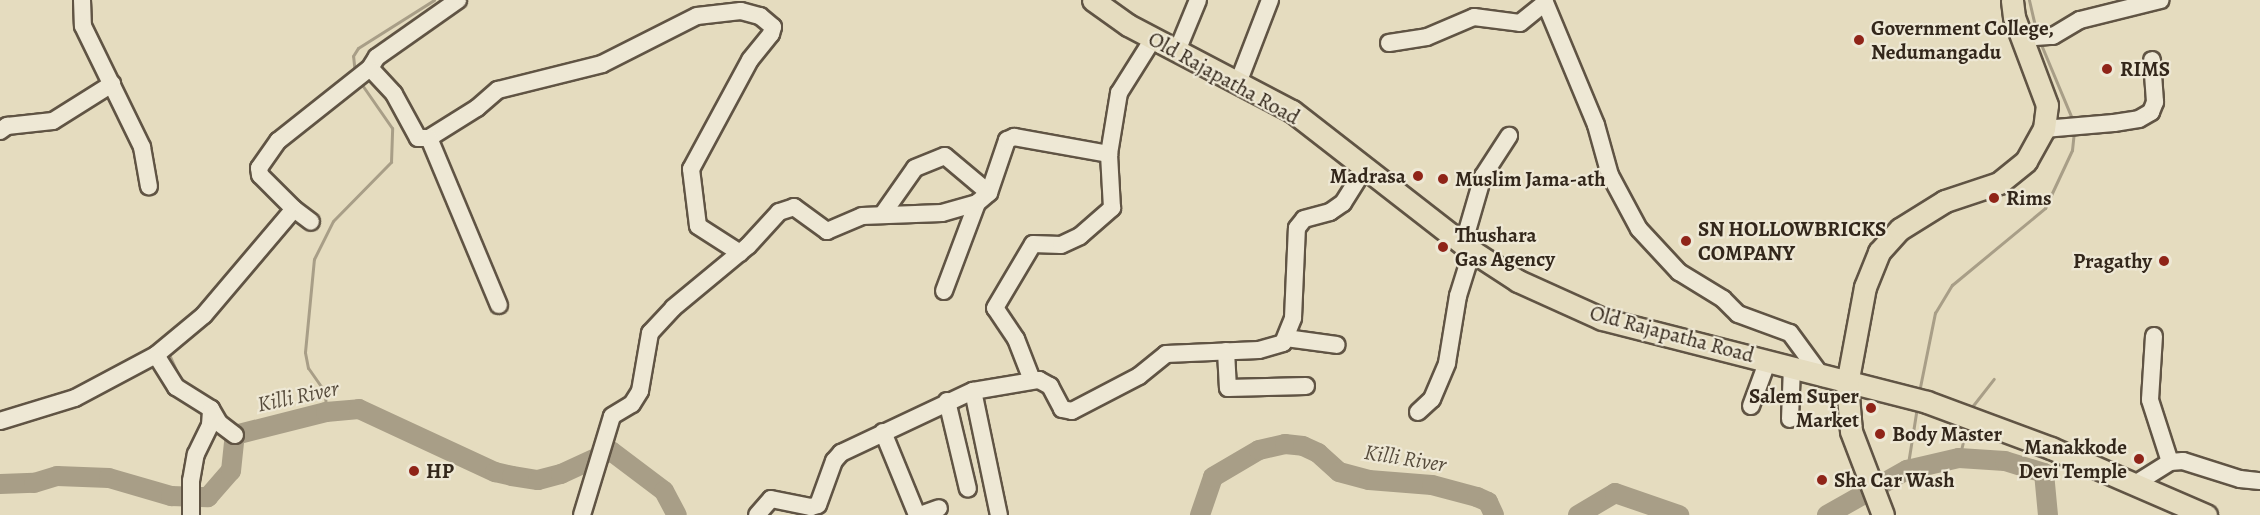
<!DOCTYPE html>
<html>
<head>
<meta charset="utf-8">
<style>
	body { margin:0 }
	#map { position:relative; width:2260px; height:515px; overflow:hidden; background:#e5dcbf; font-family:Alegreya,serif }
	div>[style] { position:absolute }
	[style*='--x'] { left:calc(var(--x)*1px); top:calc(var(--y)*1px); width:calc(var(--w)*1px); rotate:calc(var(--a)*1deg) }
	.stream>* { height:3px; margin:-1.5px; padding:0 1.5px; transform-origin:1.5px; border-radius:1.5px; background:#a89e87 }
	.river>* { height:20px; margin:-10px; padding:0 10px; transform-origin:10px; border-radius:10px; background:#a89e87 }
	.roads { filter:drop-shadow(2px 0 #605444) drop-shadow(-2px 0 #605444) drop-shadow(0 2px #605444) drop-shadow(0 -2px #605444) }
	.minor>* { height:16px; margin:-8px; padding:0 8px; transform-origin:8px; border-radius:8px; background:#eee8d5 }
	.major>* { height:21px; margin:-10.5px; padding:0 10.5px; transform-origin:10.5px; border-radius:10.5px; background:#e5dcbf }
	.dots>* { width:16px; height:16px; translate:-50% -50%; box-sizing:border-box; border:3px solid #eee8d5; border-radius:50% }
	span { translate:-50% -50%; white-space:nowrap; text-align:center; line-height:1.15; -webkit-text-stroke:4.5px #eee8d5; paint-order:stroke }
	.poi-label { font-size:21px; color:#33271b; font-weight:700 }
	.left { translate:0 -50%; text-align:left }
	.right { translate:-100% -50%; text-align:right }
	.street-label { font-size:21px; color:#33271b }
	.water-label { font-size:22px; color:#564b3b; font-style:italic }
</style>
</head>
<body>
<div id="map">
	<div class="stream">
		<div style="--x:2029;--y:0;--w:31;--a:77"></div>
		<div style="--x:2040;--y:42;--w:86;--a:67.3"></div>
		<div style="--x:355;--y:74;--w:18;--a:-96"></div>
		<div style="--x:353;--y:56;--w:9;--a:-58"></div>
		<div style="--x:358;--y:48;--w:90;--a:-32.3"></div>
		<div style="--x:168;--y:352;--w:35;--a:66"></div>
		<div style="--x:1919;--y:392;--w:81;--a:-78.6"></div>
		<div style="--x:1935;--y:313;--w:33;--a:-59"></div>
		<div style="--x:1952;--y:285;--w:121;--a:-39.6"></div>
		<div style="--x:2045;--y:208;--w:64;--a:-65"></div>
		<div style="--x:2072;--y:150;--w:19;--a:-84"></div>
		<div style="--x:1971;--y:408;--w:37;--a:-52"></div>
		<div style="--x:326;--y:412;--w:20;--a:-93"></div>
		<div style="--x:325;--y:392;--w:29;--a:-125"></div>
		<div style="--x:308;--y:368;--w:16;--a:-101"></div>
		<div style="--x:305;--y:352;--w:93;--a:-84.5"></div>
		<div style="--x:314;--y:259;--w:42;--a:-63.4"></div>
		<div style="--x:333;--y:221;--w:83;--a:-45.5"></div>
		<div style="--x:391;--y:162;--w:34;--a:-88"></div>
		<div style="--x:392;--y:128;--w:56;--a:-124.8"></div>
		<div style="--x:1959;--y:458;--w:32;--a:-76"></div>
		<div style="--x:1907;--y:470;--w:64;--a:-81"></div>
	</div>
	<div class="river">
		<div style="--x:0;--y:484;--w:34;--a:-2"></div>
		<div style="--x:34;--y:483;--w:24;--a:-17"></div>
		<div style="--x:57;--y:476;--w:52;--a:2.2"></div>
		<div style="--x:109;--y:478;--w:65;--a:16.2"></div>
		<div style="--x:171;--y:496;--w:37;--a:2"></div>
		<div style="--x:208;--y:497;--w:35;--a:-49"></div>
		<div style="--x:231;--y:471;--w:36;--a:-84"></div>
		<div style="--x:235;--y:435;--w:94;--a:-14.2"></div>
		<div style="--x:326;--y:412;--w:33;--a:-5"></div>
		<div style="--x:359;--y:409;--w:150;--a:24.9"></div>
		<div style="--x:495;--y:472;--w:17;--a:13"></div>
		<div style="--x:512;--y:476;--w:26;--a:9"></div>
		<div style="--x:538;--y:480;--w:24;--a:-15"></div>
		<div style="--x:561;--y:474;--w:55;--a:-24.7"></div>
		<div style="--x:611;--y:451;--w:66;--a:37"></div>
		<div style="--x:664;--y:491;--w:27;--a:62"></div>
		<div style="--x:1200;--y:515;--w:40;--a:-71.1"></div>
		<div style="--x:1213;--y:477;--w:53;--a:-30.4"></div>
		<div style="--x:1259;--y:450;--w:27;--a:-13"></div>
		<div style="--x:1285;--y:444;--w:18;--a:6"></div>
		<div style="--x:1303;--y:446;--w:17;--a:25"></div>
		<div style="--x:1318;--y:453;--w:28;--a:42"></div>
		<div style="--x:1339;--y:472;--w:31;--a:15"></div>
		<div style="--x:1369;--y:480;--w:63;--a:4.5"></div>
		<div style="--x:1432;--y:485;--w:47;--a:14.9"></div>
		<div style="--x:1477;--y:497;--w:12;--a:24"></div>
		<div style="--x:1488;--y:502;--w:14;--a:65"></div>
		<div style="--x:1578;--y:515;--w:43;--a:-30.7"></div>
		<div style="--x:1615;--y:493;--w:68;--a:19"></div>
		<div style="--x:1827;--y:515;--w:92;--a:-29.4"></div>
		<div style="--x:1907;--y:470;--w:53;--a:-13"></div>
		<div style="--x:1959;--y:458;--w:46;--a:3.7"></div>
		<div style="--x:2005;--y:461;--w:41;--a:17.1"></div>
		<div style="--x:2044;--y:473;--w:42;--a:84.6"></div>
	</div>
	<div class="roads">
		<div class="minor">
			<div style="--x:82;--y:0;--w:26;--a:88"></div>
			<div style="--x:83;--y:26;--w:135;--a:64"></div>
			<div style="--x:142;--y:147;--w:40;--a:80"></div>
			<div style="--x:1544;--y:0;--w:135;--a:67.4"></div>
			<div style="--x:1596;--y:125;--w:52;--a:74.4"></div>
			<div style="--x:1610;--y:175;--w:61;--a:61.8"></div>
			<div style="--x:1639;--y:229;--w:59;--a:47.1"></div>
			<div style="--x:1679;--y:272;--w:52;--a:31.5"></div>
			<div style="--x:1723;--y:299;--w:21;--a:45"></div>
			<div style="--x:1738;--y:314;--w:55;--a:20.1"></div>
			<div style="--x:1790;--y:333;--w:56;--a:53.7"></div>
			<div style="--x:2021;--y:38;--w:32;--a:-4"></div>
			<div style="--x:2053;--y:36;--w:31;--a:-31"></div>
			<div style="--x:2080;--y:20;--w:83;--a:-13.9"></div>
			<div style="--x:1389;--y:43;--w:38;--a:-9"></div>
			<div style="--x:1427;--y:37;--w:51;--a:-23.1"></div>
			<div style="--x:1474;--y:17;--w:46;--a:7.4"></div>
			<div style="--x:1520;--y:23;--w:32;--a:-39"></div>
			<div style="--x:1177;--y:51;--w:55;--a:-67.6"></div>
			<div style="--x:370;--y:68;--w:35;--a:47"></div>
			<div style="--x:394;--y:94;--w:50;--a:61.4"></div>
			<div style="--x:418;--y:138;--w:11;--a:0"></div>
			<div style="--x:429;--y:138;--w:57;--a:-32"></div>
			<div style="--x:477;--y:108;--w:28;--a:-41"></div>
			<div style="--x:498;--y:90;--w:107;--a:-14"></div>
			<div style="--x:602;--y:64;--w:106;--a:-26.8"></div>
			<div style="--x:697;--y:16;--w:44;--a:-6.5"></div>
			<div style="--x:741;--y:11;--w:20;--a:15"></div>
			<div style="--x:760;--y:16;--w:17;--a:40"></div>
			<div style="--x:773;--y:27;--w:7;--a:106"></div>
			<div style="--x:771;--y:34;--w:33;--a:129"></div>
			<div style="--x:750;--y:60;--w:124;--a:118.4"></div>
			<div style="--x:691;--y:169;--w:57;--a:83"></div>
			<div style="--x:698;--y:226;--w:50;--a:32.7"></div>
			<div style="--x:1238;--y:83;--w:89;--a:-68.9"></div>
			<div style="--x:2044;--y:129;--w:70;--a:-4.9"></div>
			<div style="--x:2114;--y:123;--w:25;--a:-9"></div>
			<div style="--x:2139;--y:119;--w:14;--a:-30"></div>
			<div style="--x:2151;--y:112;--w:11;--a:-68"></div>
			<div style="--x:2155;--y:102;--w:42;--a:-94.1"></div>
			<div style="--x:0;--y:131;--w:9;--a:-36"></div>
			<div style="--x:7;--y:126;--w:46;--a:-6.2"></div>
			<div style="--x:53;--y:121;--w:70;--a:-32.1"></div>
			<div style="--x:429;--y:138;--w:181;--a:67.3"></div>
			<div style="--x:294;--y:209;--w:21;--a:37"></div>
			<div style="--x:882;--y:215;--w:57;--a:-54.9"></div>
			<div style="--x:915;--y:168;--w:32;--a:-22"></div>
			<div style="--x:945;--y:156;--w:57;--a:40.1"></div>
			<div style="--x:1463;--y:245;--w:72;--a:-73.8"></div>
			<div style="--x:1483;--y:176;--w:48;--a:-57"></div>
			<div style="--x:944;--y:291;--w:94;--a:-69.4"></div>
			<div style="--x:2154;--y:336;--w:64;--a:93.6"></div>
			<div style="--x:2150;--y:400;--w:65;--a:72.1"></div>
			<div style="--x:1286;--y:338;--w:51;--a:7.8"></div>
			<div style="--x:1226;--y:351;--w:37;--a:87"></div>
			<div style="--x:1228;--y:388;--w:78;--a:-1.5"></div>
			<div style="--x:156;--y:355;--w:62;--a:-39.8"></div>
			<div style="--x:204;--y:315;--w:139;--a:-49.7"></div>
			<div style="--x:294;--y:209;--w:48;--a:-135"></div>
			<div style="--x:260;--y:175;--w:7;--a:-98"></div>
			<div style="--x:259;--y:168;--w:33;--a:-55"></div>
			<div style="--x:278;--y:141;--w:117;--a:-38.4"></div>
			<div style="--x:370;--y:68;--w:13;--a:-58"></div>
			<div style="--x:377;--y:57;--w:99;--a:-35.1"></div>
			<div style="--x:1032;--y:380;--w:44;--a:-111.3"></div>
			<div style="--x:1016;--y:339;--w:37;--a:-124"></div>
			<div style="--x:995;--y:308;--w:74;--a:-59.3"></div>
			<div style="--x:1033;--y:244;--w:28;--a:2"></div>
			<div style="--x:1061;--y:245;--w:21;--a:-25"></div>
			<div style="--x:1080;--y:236;--w:43;--a:-41.2"></div>
			<div style="--x:1112;--y:208;--w:54;--a:-93.2"></div>
			<div style="--x:1109;--y:154;--w:62;--a:-80.7"></div>
			<div style="--x:1119;--y:93;--w:64;--a:-57.8"></div>
			<div style="--x:973;--y:391;--w:127;--a:78.2"></div>
			<div style="--x:947;--y:401;--w:90;--a:76.6"></div>
			<div style="--x:1751;--y:406;--w:49;--a:-69.7"></div>
			<div style="--x:1418;--y:412;--w:19;--a:-43"></div>
			<div style="--x:1432;--y:399;--w:39;--a:-67"></div>
			<div style="--x:1447;--y:363;--w:68;--a:-80.7"></div>
			<div style="--x:1458;--y:296;--w:47;--a:-72.7"></div>
			<div style="--x:1790;--y:419;--w:53;--a:-87.8"></div>
			<div style="--x:0;--y:421;--w:78;--a:-17"></div>
			<div style="--x:75;--y:398;--w:92;--a:-28"></div>
			<div style="--x:156;--y:355;--w:38;--a:58"></div>
			<div style="--x:176;--y:387;--w:41;--a:32.2"></div>
			<div style="--x:211;--y:409;--w:16;--a:60"></div>
			<div style="--x:219;--y:423;--w:20;--a:37"></div>
			<div style="--x:883;--y:432;--w:90;--a:67.7"></div>
			<div style="--x:2135;--y:484;--w:41;--a:-32.2"></div>
			<div style="--x:2170;--y:462;--w:13;--a:-4"></div>
			<div style="--x:2183;--y:461;--w:60;--a:17.5"></div>
			<div style="--x:2240;--y:479;--w:20;--a:6"></div>
			<div style="--x:191;--y:515;--w:34;--a:-90"></div>
			<div style="--x:191;--y:481;--w:27;--a:-80"></div>
			<div style="--x:196;--y:454;--w:32;--a:-64"></div>
			<div style="--x:210;--y:425;--w:16;--a:-86"></div>
			<div style="--x:582;--y:515;--w:103;--a:-73.1"></div>
			<div style="--x:612;--y:416;--w:23;--a:-31"></div>
			<div style="--x:632;--y:404;--w:15;--a:-58"></div>
			<div style="--x:640;--y:391;--w:59;--a:-80.2"></div>
			<div style="--x:650;--y:333;--w:34;--a:-47"></div>
			<div style="--x:673;--y:308;--w:97;--a:-39.6"></div>
			<div style="--x:748;--y:246;--w:46;--a:-47.6"></div>
			<div style="--x:779;--y:212;--w:16;--a:-18"></div>
			<div style="--x:794;--y:207;--w:41;--a:36"></div>
			<div style="--x:827;--y:231;--w:38;--a:-23"></div>
			<div style="--x:862;--y:216;--w:80;--a:-2.1"></div>
			<div style="--x:942;--y:213;--w:36;--a:-16"></div>
			<div style="--x:977;--y:203;--w:16;--a:-40"></div>
			<div style="--x:989;--y:193;--w:56;--a:-71.2"></div>
			<div style="--x:1007;--y:140;--w:8;--a:-23"></div>
			<div style="--x:1014;--y:137;--w:97;--a:10.1"></div>
			<div style="--x:757;--y:515;--w:21;--a:-49"></div>
			<div style="--x:771;--y:499;--w:41;--a:11.3"></div>
			<div style="--x:811;--y:507;--w:7;--a:-16"></div>
			<div style="--x:818;--y:505;--w:47;--a:-70"></div>
			<div style="--x:834;--y:461;--w:11;--a:-49"></div>
			<div style="--x:841;--y:453;--w:146;--a:-25.2"></div>
			<div style="--x:973;--y:391;--w:67;--a:-9.5"></div>
			<div style="--x:1039;--y:380;--w:13;--a:29"></div>
			<div style="--x:1050;--y:386;--w:26;--a:62"></div>
			<div style="--x:1062;--y:409;--w:10;--a:11"></div>
			<div style="--x:1072;--y:411;--w:76;--a:-27.6"></div>
			<div style="--x:1139;--y:376;--w:35;--a:-39"></div>
			<div style="--x:1166;--y:354;--w:93;--a:-2.5"></div>
			<div style="--x:1259;--y:350;--w:25;--a:-16"></div>
			<div style="--x:1283;--y:343;--w:27;--a:-68"></div>
			<div style="--x:1293;--y:318;--w:90;--a:-87.5"></div>
			<div style="--x:1297;--y:228;--w:11;--a:-52"></div>
			<div style="--x:1304;--y:219;--w:27;--a:-15"></div>
			<div style="--x:1330;--y:212;--w:16;--a:-35"></div>
			<div style="--x:1343;--y:203;--w:41;--a:-57.8"></div>
			<div style="--x:920;--y:515;--w:20;--a:-20"></div>
		</div>
		<div class="major">
			<div style="--x:1093;--y:0;--w:43;--a:35.5"></div>
			<div style="--x:1128;--y:25;--w:185;--a:27.7"></div>
			<div style="--x:1292;--y:111;--w:228;--a:37.9"></div>
			<div style="--x:1472;--y:251;--w:55;--a:33.1"></div>
			<div style="--x:1518;--y:281;--w:92;--a:24.3"></div>
			<div style="--x:1602;--y:319;--w:335;--a:14.3"></div>
			<div style="--x:1927;--y:402;--w:132;--a:20.4"></div>
			<div style="--x:2051;--y:448;--w:169;--a:23.4"></div>
			<div style="--x:1883;--y:515;--w:90;--a:-110.9"></div>
			<div style="--x:1851;--y:431;--w:47;--a:-94.9"></div>
			<div style="--x:1847;--y:384;--w:99;--a:-79.5"></div>
			<div style="--x:1865;--y:287;--w:38;--a:-68"></div>
			<div style="--x:1879;--y:252;--w:31;--a:-48"></div>
			<div style="--x:1900;--y:229;--w:53;--a:-31.9"></div>
			<div style="--x:1945;--y:201;--w:57;--a:-18.4"></div>
			<div style="--x:1999;--y:183;--w:35;--a:-39"></div>
			<div style="--x:2026;--y:161;--w:37;--a:-61"></div>
			<div style="--x:2044;--y:129;--w:24;--a:-83"></div>
			<div style="--x:2047;--y:105;--w:94;--a:-110.6"></div>
			<div style="--x:2014;--y:17;--w:17;--a:-97"></div>
		</div>
	</div>
	<div class="dots">
		<div style="left:1859px;top:40px;background:#8f2418"></div>
		<div style="left:2107px;top:69px;background:#8f2418"></div>
		<div style="left:1418px;top:176px;background:#8f2418"></div>
		<div style="left:1443px;top:179px;background:#8f2418"></div>
		<div style="left:1994px;top:198px;background:#8f2418"></div>
		<div style="left:1686px;top:241px;background:#8f2418"></div>
		<div style="left:1443px;top:247px;background:#8f2418"></div>
		<div style="left:2164px;top:261px;background:#8f2418"></div>
		<div style="left:1871px;top:408px;background:#8f2418"></div>
		<div style="left:1880px;top:434px;background:#8f2418"></div>
		<div style="left:2139px;top:459px;background:#8f2418"></div>
		<div style="left:414px;top:471px;background:#8f2418"></div>
		<div style="left:1822px;top:480px;background:#8f2418"></div>
	</div>
	<div class="poi-label">
		<span class="left" style="left:1871px;top:40px">Government College,<br>Nedumangadu</span>
		<span class="left" style="left:2120px;top:69px">RIMS</span>
		<span class="right" style="left:1406px;top:176px">Madrasa</span>
		<span class="left" style="left:1455px;top:179px">Muslim Jama-ath</span>
		<span class="left" style="left:2006px;top:198px">Rims</span>
		<span class="left" style="left:1698px;top:241px">SN HOLLOWBRICKS<br>COMPANY</span>
		<span class="left" style="left:1455px;top:247px">Thushara<br>Gas Agency</span>
		<span class="right" style="left:2152px;top:261px">Pragathy</span>
		<span class="right" style="left:1859px;top:408px">Salem Super<br>Market</span>
		<span class="left" style="left:1892px;top:434px">Body Master</span>
		<span class="right" style="left:2127px;top:459px">Manakkode<br>Devi Temple</span>
		<span class="left" style="left:426px;top:471px">HP</span>
		<span class="left" style="left:1834px;top:480px">Sha Car Wash</span>
	</div>
	<div class="street-label">
		<span style="left:1224px;top:78px;rotate:29deg">Old Rajapatha Road</span>
		<span style="left:1672px;top:334px;rotate:15deg">Old Rajapatha Road</span>
	</div>
	<div class="water-label">
		<span style="left:298px;top:397px;rotate:-12deg">Killi River</span>
		<span style="left:1405px;top:459px;rotate:9deg">Killi River</span>
	</div>
</div>
</body>
</html>
